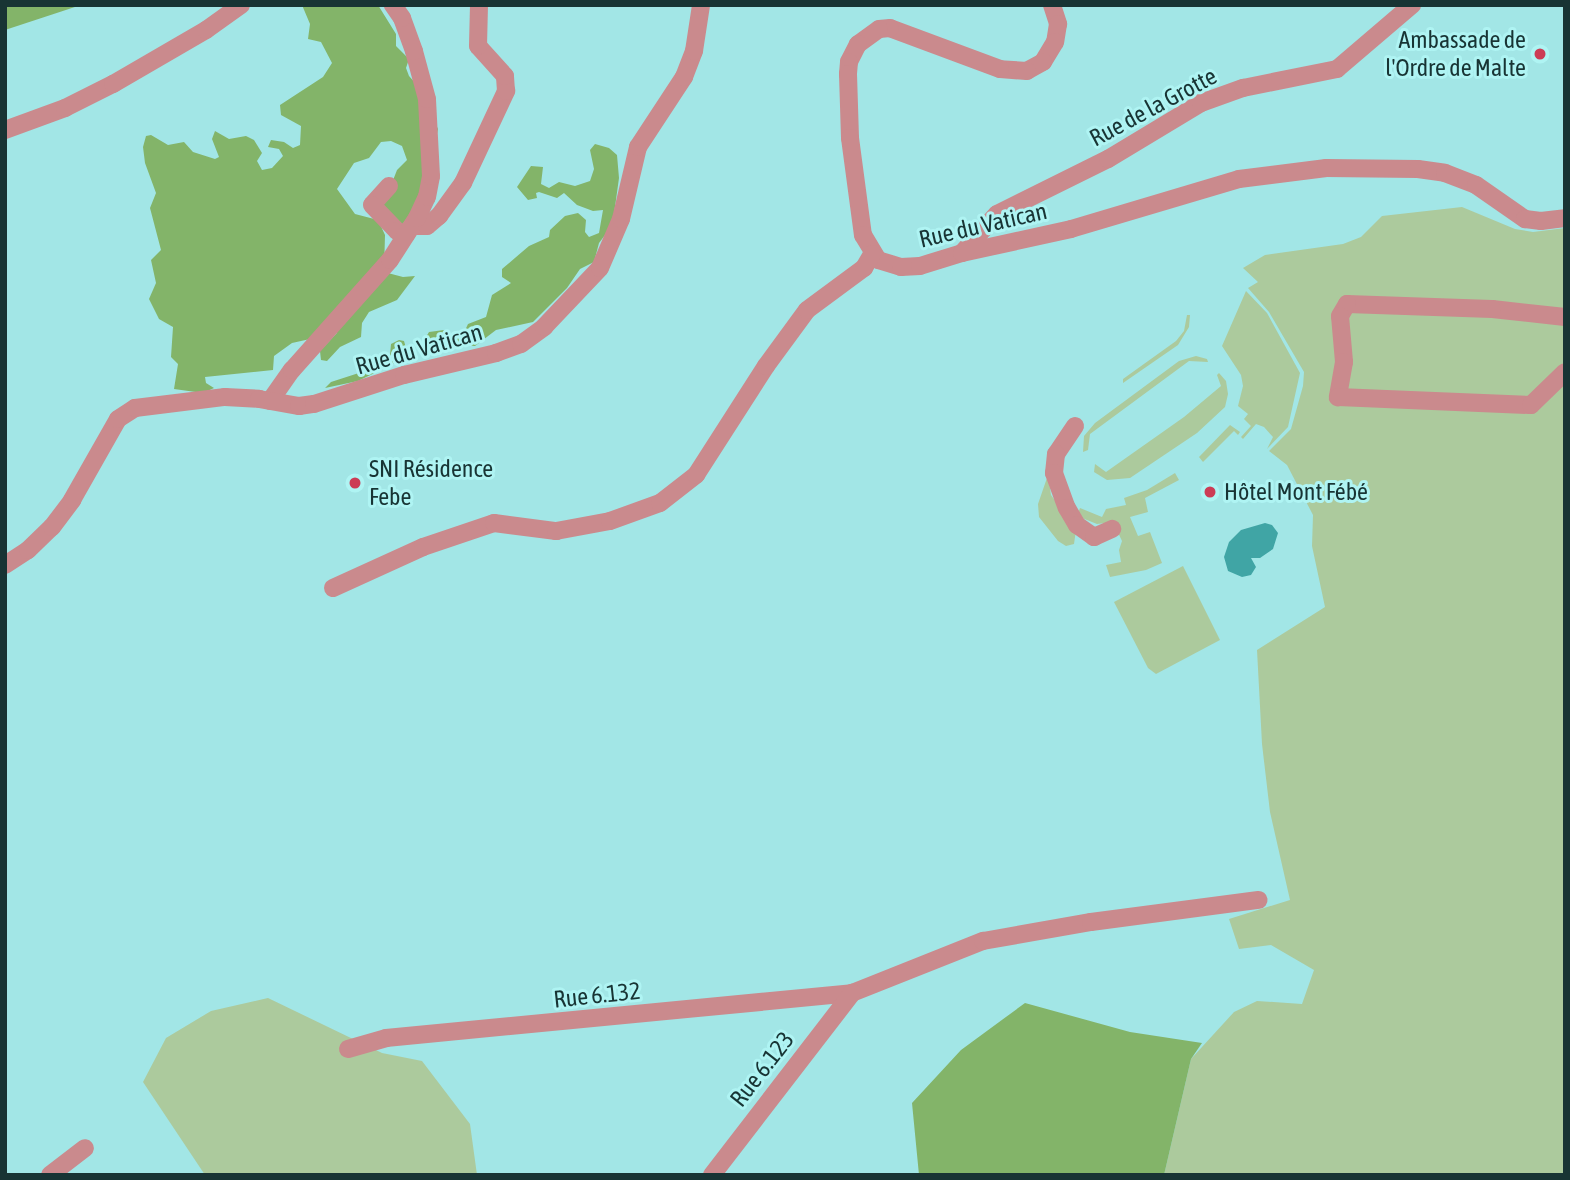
<!DOCTYPE html>
<html>
<head>
<meta charset="utf-8">
<style>
	body { margin:0 }
	#map { position:relative; width:1570px; height:1180px; overflow:hidden; background:#a2e6e6; font-family:"Asap Condensed",sans-serif }
	div>[style] { position:absolute }
	[style*='--x'] { left:calc(var(--x)*1px); top:calc(var(--y)*1px); width:calc(var(--w)*1px); rotate:calc(var(--a)*1deg) }
	.green>* { inset:0; background:#acca9d }
	.forest>* { inset:0; background:#83b469 }
	.water>* { inset:0; background:#40a5a5 }
	.minor>* { height:18px; margin:-9px; padding:0 9px; transform-origin:9px; border-radius:9px; background:#ca8a8d }
	.dots>* { width:19px; height:19px; translate:-50% -50%; box-sizing:border-box; border:4px solid #aff4f3; border-radius:50% }
	span { translate:-50% -50%; white-space:nowrap; text-align:center; line-height:1.15; -webkit-text-stroke:6px #aff4f3; paint-order:stroke }
	.poi-label { font-size:24px; color:#183434 }
	.right { translate:-100% -50%; text-align:right }
	.left { translate:0 -50%; text-align:left }
	.street-label { font-size:24px; color:#183434 }
	.frame { position:absolute; inset:0; border:7px solid #183434; pointer-events:none }
</style>
</head>
<body>
<div id="map">
	<div class="green">
		<div style="clip-path:polygon(1462px 207px,1515px 229px,1533px 232px,1565px 228px,1565px 1175px,1164px 1175px,1191px 1059px,1234px 1012px,1257px 1001px,1302px 1004px,1314px 970px,1271px 945px,1239px 949px,1229px 919px,1290px 900px,1270px 812px,1262px 744px,1257px 650px,1325px 607px,1312px 546px,1313px 515px,1287px 465px,1269px 451px,1291px 429px,1303px 386px,1304px 372px,1269px 312px,1248px 288px,1258px 282px,1243px 268px,1265px 255px,1343px 244px,1361px 237px,1382px 216px)"></div>
		<div style="clip-path:polygon(1246px 291px,1267px 313px,1300px 373px,1288px 427px,1267px 449px,1273px 437px,1264px 427px,1256px 424px,1243px 439px,1241px 437px,1251px 426px,1244px 419px,1248px 414px,1238px 406px,1243px 386px,1241px 375px,1222px 346px)"></div>
		<div style="clip-path:polygon(1187px 315px,1190px 315px,1189px 327px,1178px 345px,1123px 383px,1123px 379px,1176px 341px,1184px 331px)"></div>
		<div style="clip-path:polygon(1196px 356px,1207px 359px,1208px 362px,1189px 361px,1090px 434px,1088px 450px,1083px 452px,1084px 436px,1095px 423px,1179px 361px)"></div>
		<div style="clip-path:polygon(1219px 373px,1226px 381px,1228px 394px,1225px 407px,1197px 433px,1130px 478px,1107px 480px,1094px 472px,1095px 464px,1106px 472px,1184px 417px,1221px 386px,1217px 375px)"></div>
		<div style="clip-path:polygon(1230px 425px,1240px 432px,1238px 435px,1234px 431px,1203px 462px,1199px 457px)"></div>
		<div style="clip-path:polygon(1175px 473px,1179px 480px,1145px 498px,1148px 512px,1130px 517px,1138px 536px,1150px 532px,1162px 563px,1146px 570px,1110px 577px,1106px 565px,1121px 562px,1119px 550px,1122px 541px,1113px 522px,1097px 524px,1077px 516px,1080px 508px,1102px 517px,1106px 509px,1126px 505px,1124px 498px,1147px 490px)"></div>
		<div style="clip-path:polygon(1048px 475px,1051px 495px,1076px 530px,1074px 544px,1066px 546px,1058px 541px,1039px 517px,1038px 504px)"></div>
		<div style="clip-path:polygon(1183px 566px,1220px 640px,1156px 674px,1148px 668px,1114px 602px)"></div>
		<div style="clip-path:polygon(268px 998px,382px 1053px,422px 1061px,470px 1124px,477px 1175px,205px 1175px,143px 1082px,166px 1038px,211px 1011px)"></div>
	</div>
	<div class="forest">
		<div style="clip-path:polygon(5px 5px,81px 5px,5px 30px)"></div>
		<div style="clip-path:polygon(302px 5px,378px 5px,396px 34px,396px 46px,409px 59px,406px 68px,409px 76px,418px 86px,438px 129px,423px 196px,402px 225px,383px 206px,397px 170px,407px 160px,402px 146px,391px 141px,381px 142px,369px 158px,354px 163px,337px 189px,355px 214px,378px 220px,385px 235px,384px 272px,403px 277px,415px 276px,397px 300px,369px 312px,362px 323px,361px 337px,340px 347px,327px 361px,321px 360px,320px 351px,337px 333px,292px 343px,274px 356px,273px 370px,205px 377px,206px 383px,214px 388px,203px 393px,174px 389px,178px 364px,171px 357px,173px 327px,159px 319px,149px 299px,156px 283px,151px 260px,161px 250px,150px 208px,156px 193px,145px 163px,143px 147px,146px 136px,151px 135px,168px 145px,184px 142px,193px 152px,215px 159px,219px 157px,212px 139px,215px 131px,229px 139px,246px 136px,254px 140px,262px 153px,257px 161px,262px 170px,272px 168px,283px 156px,279px 149px,268px 147px,271px 140px,284px 142px,293px 148px,300px 145px,301px 126px,281px 115px,280px 105px,323px 77px,332px 63px,321px 42px,308px 39px,310px 24px)"></div>
		<div style="clip-path:polygon(595px 144px,609px 148px,617px 155px,619px 178px,614px 214px,608px 231px,599px 243px,594px 262px,580px 269px,567px 288px,533px 322px,496px 330px,475px 346px,454px 345px,426px 354px,423px 342px,429px 332px,444px 330px,451px 338px,461px 339px,468px 324px,486px 317px,492px 295px,511px 283px,502px 277px,502px 269px,529px 246px,549px 237px,550px 230px,565px 216px,578px 213px,586px 220px,585px 232px,589px 237px,599px 233px,603px 210px,593px 211px,577px 205px,564px 193px,557px 198px,539px 192px,536px 193px,537px 198px,528px 200px,517px 187px,531px 166px,543px 167px,541px 184px,549px 188px,559px 182px,575px 186px,590px 181px,594px 169px,590px 150px)"></div>
		<div style="clip-path:polygon(399px 340px,404px 341px,406px 348px,393px 364px,358px 381px,325px 388px,331px 382px,365px 371px,372px 358px,390px 355px,391px 344px)"></div>
		<div style="clip-path:polygon(1025px 1003px,1130px 1032px,1202px 1043px,1191px 1059px,1164px 1175px,919px 1175px,912px 1103px,961px 1050px)"></div>
	</div>
	<div class="water">
		<div style="clip-path:polygon(1265px 523px,1272px 525px,1278px 533px,1273px 549px,1260px 558px,1251px 558px,1256px 567px,1251px 575px,1242px 577px,1228px 571px,1224px 557px,1229px 542px,1241px 530px)"></div>
	</div>
	<div class="minor">
		<div style="--x:1052;--y:5;--w:20;--a:72"></div>
		<div style="--x:1058;--y:24;--w:18;--a:99"></div>
		<div style="--x:1055;--y:42;--w:23;--a:121"></div>
		<div style="--x:1043;--y:62;--w:18;--a:151"></div>
		<div style="--x:1027;--y:71;--w:27;--a:-176"></div>
		<div style="--x:1000;--y:69;--w:117;--a:-159.6"></div>
		<div style="--x:890;--y:28;--w:11;--a:175"></div>
		<div style="--x:879;--y:29;--w:26;--a:144"></div>
		<div style="--x:858;--y:44;--w:20;--a:117"></div>
		<div style="--x:849;--y:62;--w:12;--a:95"></div>
		<div style="--x:848;--y:74;--w:64;--a:88.2"></div>
		<div style="--x:850;--y:138;--w:98;--a:82.4"></div>
		<div style="--x:863;--y:235;--w:29;--a:59"></div>
		<div style="--x:878;--y:260;--w:24;--a:17"></div>
		<div style="--x:901;--y:267;--w:19;--a:-3"></div>
		<div style="--x:920;--y:266;--w:44;--a:-17.2"></div>
		<div style="--x:962;--y:253;--w:112;--a:-12.4"></div>
		<div style="--x:1071;--y:229;--w:175;--a:-16.6"></div>
		<div style="--x:1239;--y:179;--w:88;--a:-7.2"></div>
		<div style="--x:1326;--y:168;--w:92;--a:0.6"></div>
		<div style="--x:1418;--y:169;--w:27;--a:8"></div>
		<div style="--x:1445;--y:173;--w:33;--a:21"></div>
		<div style="--x:1476;--y:185;--w:60;--a:34.8"></div>
		<div style="--x:1525;--y:219;--w:16;--a:7"></div>
		<div style="--x:1541;--y:221;--w:24;--a:-7"></div>
		<div style="--x:5;--y:130;--w:64;--a:-20.1"></div>
		<div style="--x:65;--y:108;--w:54;--a:-26.6"></div>
		<div style="--x:113;--y:84;--w:108;--a:-30.1"></div>
		<div style="--x:206;--y:30;--w:43;--a:-35.5"></div>
		<div style="--x:389;--y:186;--w:25;--a:132"></div>
		<div style="--x:372;--y:205;--w:36;--a:46"></div>
		<div style="--x:397;--y:231;--w:10;--a:17"></div>
		<div style="--x:412;--y:226;--w:15;--a:0"></div>
		<div style="--x:427;--y:226;--w:16;--a:-40"></div>
		<div style="--x:439;--y:216;--w:41;--a:-54"></div>
		<div style="--x:463;--y:183;--w:102;--a:-64.9"></div>
		<div style="--x:506;--y:91;--w:15;--a:-94"></div>
		<div style="--x:505;--y:76;--w:40;--a:-132"></div>
		<div style="--x:478;--y:46;--w:41;--a:-88.6"></div>
		<div style="--x:962;--y:253;--w:52;--a:-48.1"></div>
		<div style="--x:997;--y:214;--w:124;--a:-26.4"></div>
		<div style="--x:1108;--y:159;--w:109;--a:-31.1"></div>
		<div style="--x:1201;--y:103;--w:45;--a:-19.7"></div>
		<div style="--x:1243;--y:88;--w:96;--a:-11.4"></div>
		<div style="--x:1337;--y:69;--w:99;--a:-40.5"></div>
		<div style="--x:1565;--y:317;--w:73;--a:-173.7"></div>
		<div style="--x:1492;--y:309;--w:145;--a:-178"></div>
		<div style="--x:1347;--y:304;--w:14;--a:120"></div>
		<div style="--x:1340;--y:316;--w:46;--a:85"></div>
		<div style="--x:1344;--y:362;--w:36;--a:100"></div>
		<div style="--x:1338;--y:397;--w:193;--a:2.4"></div>
		<div style="--x:1531;--y:405;--w:47;--a:-44.1"></div>
		<div style="--x:270;--y:401;--w:38;--a:-55"></div>
		<div style="--x:292;--y:370;--w:147;--a:-48.3"></div>
		<div style="--x:390;--y:260;--w:50;--a:-57.3"></div>
		<div style="--x:417;--y:218;--w:23;--a:-65"></div>
		<div style="--x:427;--y:197;--w:21;--a:-79"></div>
		<div style="--x:431;--y:176;--w:77;--a:-93"></div>
		<div style="--x:427;--y:99;--w:50;--a:-105.2"></div>
		<div style="--x:414;--y:51;--w:35;--a:-110"></div>
		<div style="--x:402;--y:18;--w:16;--a:-125"></div>
		<div style="--x:1075;--y:426;--w:34;--a:124"></div>
		<div style="--x:1056;--y:454;--w:19;--a:96"></div>
		<div style="--x:1054;--y:473;--w:37;--a:70"></div>
		<div style="--x:1067;--y:508;--w:20;--a:60"></div>
		<div style="--x:1077;--y:525;--w:21;--a:35"></div>
		<div style="--x:1094;--y:537;--w:20;--a:-24"></div>
		<div style="--x:5;--y:565;--w:27;--a:-33"></div>
		<div style="--x:28;--y:550;--w:33;--a:-44"></div>
		<div style="--x:52;--y:527;--w:34;--a:-53"></div>
		<div style="--x:72;--y:500;--w:93;--a:-60.4"></div>
		<div style="--x:118;--y:419;--w:20;--a:-33"></div>
		<div style="--x:135;--y:408;--w:91;--a:-7"></div>
		<div style="--x:225;--y:397;--w:34;--a:3"></div>
		<div style="--x:259;--y:399;--w:41;--a:9.9"></div>
		<div style="--x:299;--y:406;--w:15;--a:-8"></div>
		<div style="--x:314;--y:404;--w:95;--a:-17.9"></div>
		<div style="--x:404;--y:375;--w:95;--a:-13.4"></div>
		<div style="--x:496;--y:353;--w:27;--a:-20"></div>
		<div style="--x:521;--y:344;--w:29;--a:-36"></div>
		<div style="--x:544;--y:327;--w:81;--a:-46.5"></div>
		<div style="--x:600;--y:268;--w:53;--a:-66.8"></div>
		<div style="--x:621;--y:219;--w:74;--a:-76.7"></div>
		<div style="--x:638;--y:147;--w:84;--a:-56.7"></div>
		<div style="--x:684;--y:77;--w:28;--a:-69"></div>
		<div style="--x:694;--y:51;--w:47;--a:-81.3"></div>
		<div style="--x:333;--y:588;--w:99;--a:-24.5"></div>
		<div style="--x:423;--y:547;--w:75;--a:-18.7"></div>
		<div style="--x:494;--y:523;--w:63;--a:7.4"></div>
		<div style="--x:556;--y:531;--w:55;--a:-10.5"></div>
		<div style="--x:610;--y:521;--w:53;--a:-19.8"></div>
		<div style="--x:660;--y:503;--w:46;--a:-37.9"></div>
		<div style="--x:696;--y:475;--w:130;--a:-57.3"></div>
		<div style="--x:766;--y:366;--w:69;--a:-53.8"></div>
		<div style="--x:807;--y:310;--w:71;--a:-36.4"></div>
		<div style="--x:864;--y:268;--w:16;--a:-60"></div>
		<div style="--x:348;--y:1049;--w:40;--a:-16"></div>
		<div style="--x:386;--y:1038;--w:468;--a:-5.5"></div>
		<div style="--x:852;--y:993;--w:141;--a:-21.7"></div>
		<div style="--x:983;--y:941;--w:110;--a:-10"></div>
		<div style="--x:1091;--y:922;--w:169;--a:-7.5"></div>
		<div style="--x:50;--y:1175;--w:44;--a:-37.6"></div>
		<div style="--x:712;--y:1175;--w:230;--a:-52.4"></div>
	</div>
	<div class="dots">
		<div style="left:1540px;top:54px;background:#cc3c55"></div>
		<div style="left:355px;top:483px;background:#cc3c55"></div>
		<div style="left:1210px;top:492px;background:#cc3c55"></div>
	</div>
	<div class="poi-label">
		<span class="right" style="left:1526px;top:54px">Ambassade de<br>l'Ordre de Malte</span>
		<span class="left" style="left:369px;top:483px">SNI Résidence<br>Febe</span>
		<span class="left" style="left:1224px;top:492px">Hôtel Mont Fébé</span>
	</div>
	<div class="street-label">
		<span style="left:1153px;top:107px;rotate:-28deg">Rue de la Grotte</span>
		<span style="left:983px;top:225px;rotate:-13deg">Rue du Vatican</span>
		<span style="left:419px;top:349px;rotate:-16deg">Rue du Vatican</span>
		<span style="left:597px;top:995px;rotate:-6deg">Rue 6.132</span>
		<span style="left:762px;top:1069px;rotate:-52deg">Rue 6.123</span>
	</div>
	<div class="frame"></div>
</div>
</body>
</html>
